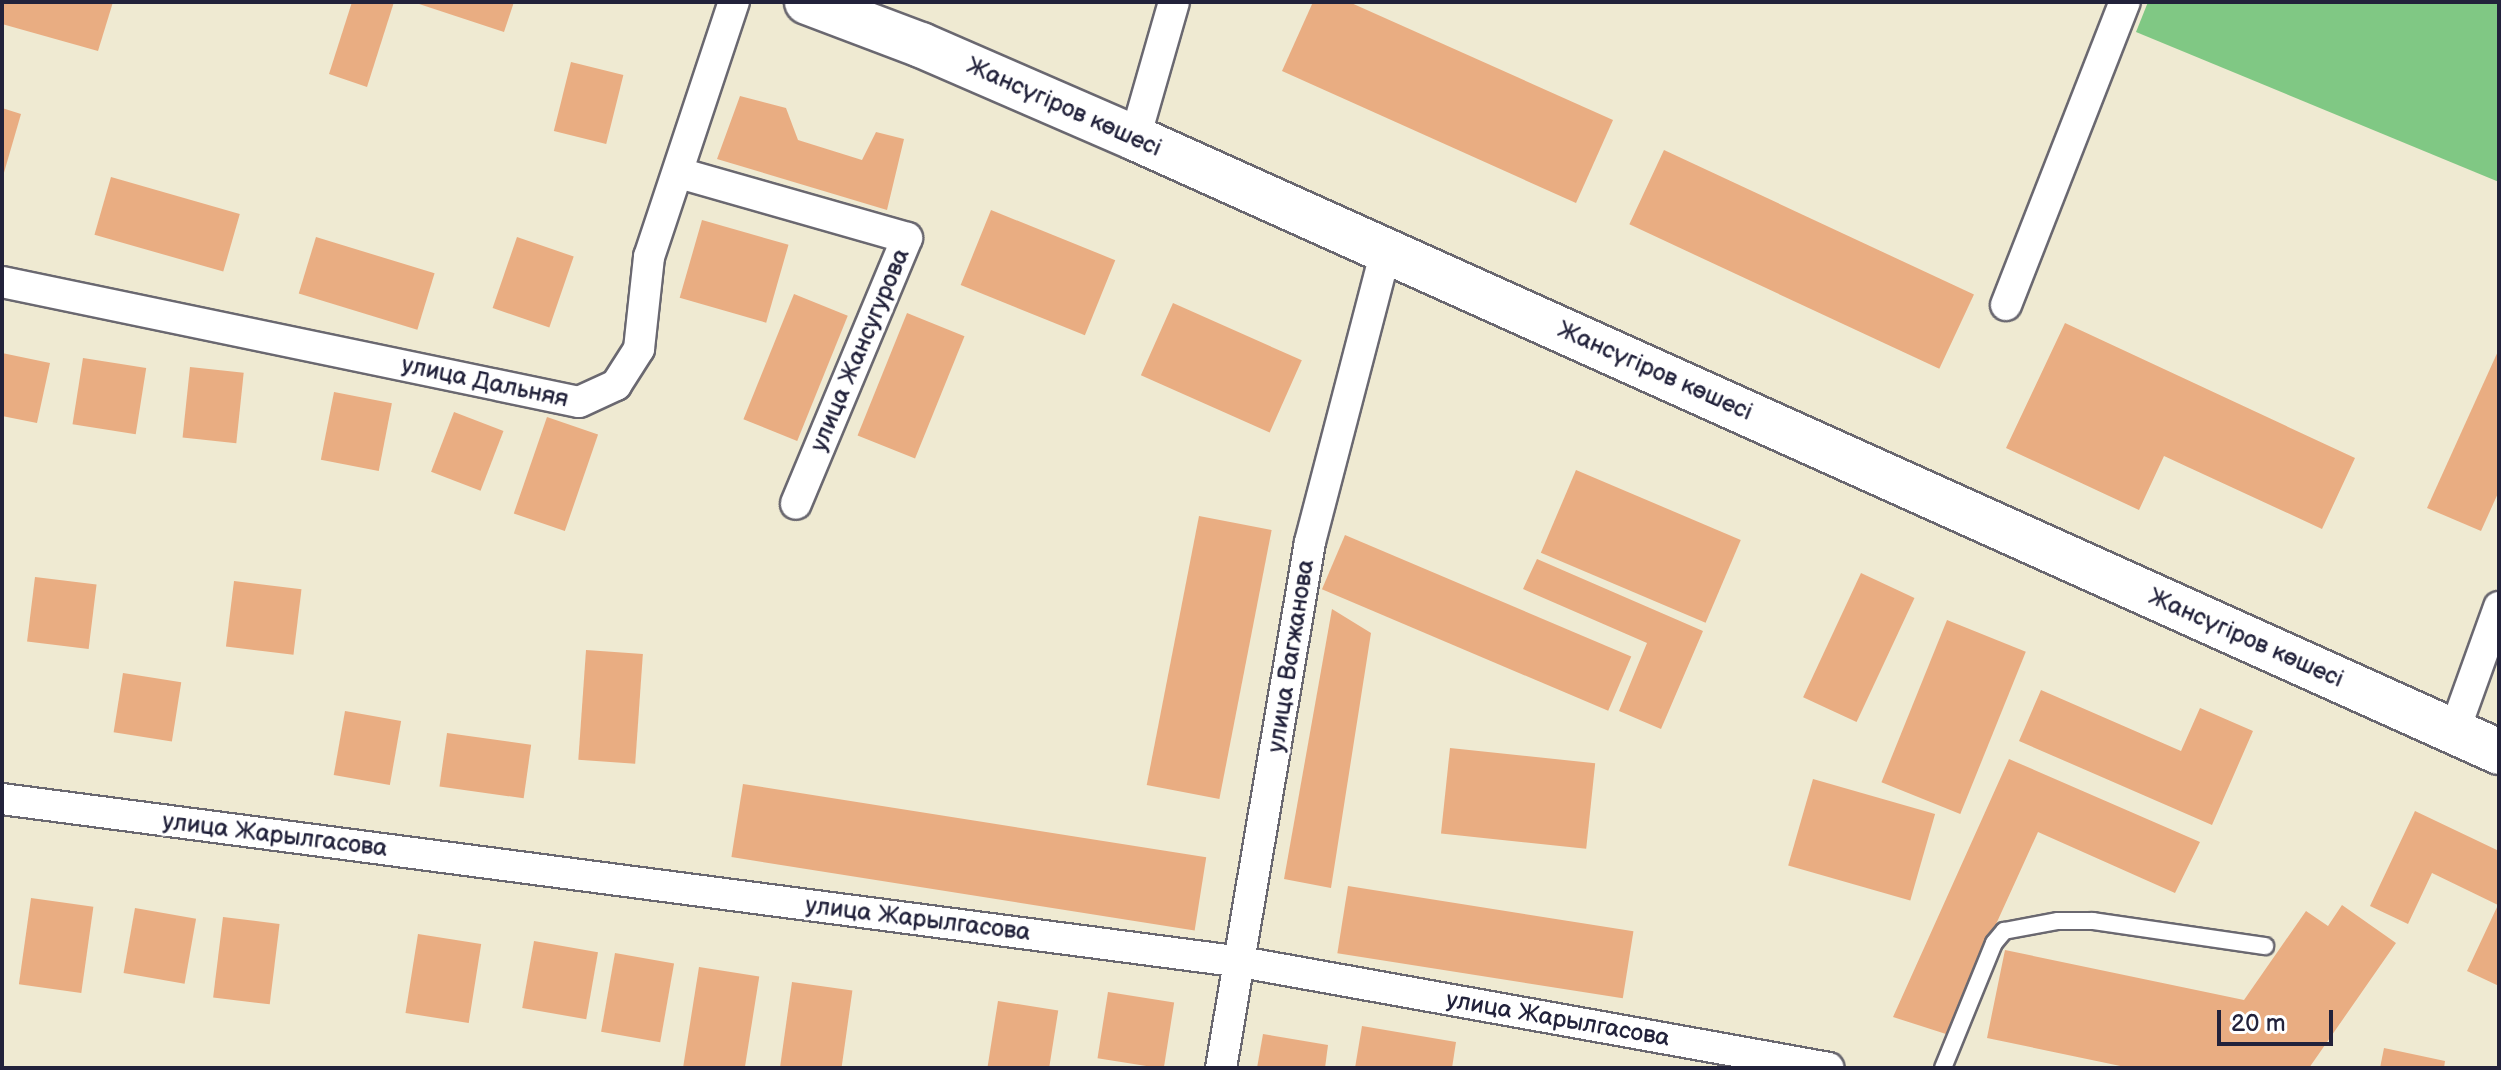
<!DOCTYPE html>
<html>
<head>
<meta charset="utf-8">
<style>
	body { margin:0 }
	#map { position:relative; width:2501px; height:1070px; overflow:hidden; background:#efead2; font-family:"Balsamiq Sans",sans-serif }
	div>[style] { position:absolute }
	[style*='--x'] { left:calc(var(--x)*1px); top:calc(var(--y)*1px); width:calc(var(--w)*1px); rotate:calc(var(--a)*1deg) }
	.green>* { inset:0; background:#80c884 }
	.building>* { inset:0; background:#e9ad82; transform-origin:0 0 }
	.roads { filter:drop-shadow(2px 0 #6a6870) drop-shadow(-2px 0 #6a6870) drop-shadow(0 2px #6a6870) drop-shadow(0 -2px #6a6870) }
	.lane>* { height:16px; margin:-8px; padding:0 8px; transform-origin:8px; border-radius:8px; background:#fff }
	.street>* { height:30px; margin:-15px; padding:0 15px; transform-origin:15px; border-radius:15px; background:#fff }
	.primary>* { height:44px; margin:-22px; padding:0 22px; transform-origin:22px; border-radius:22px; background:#fff }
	span { translate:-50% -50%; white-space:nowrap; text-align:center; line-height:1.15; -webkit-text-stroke:6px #fff; paint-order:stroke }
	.street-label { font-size:24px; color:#22223b }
	.frame { position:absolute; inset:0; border:4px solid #22223b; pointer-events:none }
	.scale { position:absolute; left:2217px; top:1010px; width:116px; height:36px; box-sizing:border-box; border:4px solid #22223b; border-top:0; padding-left:10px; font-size:24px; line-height:28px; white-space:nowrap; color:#22223b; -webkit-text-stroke:6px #fff; paint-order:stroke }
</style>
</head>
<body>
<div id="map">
	<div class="green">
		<div style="clip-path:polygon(2148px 2px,2499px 2px,2499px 182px,2136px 32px)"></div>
	</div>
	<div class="building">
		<div style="clip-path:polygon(2px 2px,113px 2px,98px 51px,2px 24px)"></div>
		<div style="clip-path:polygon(352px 2px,394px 2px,367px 87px,329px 74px)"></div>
		<div style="clip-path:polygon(413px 2px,514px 2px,504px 32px)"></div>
		<div style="clip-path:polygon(1313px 2px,1349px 2px,1613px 120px,1576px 203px,1282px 71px)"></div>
		<div style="left:571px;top:62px;width:54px;height:71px;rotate:14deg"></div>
		<div style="clip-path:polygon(740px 96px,786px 108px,798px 140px,862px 160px,876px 132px,904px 139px,887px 210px,717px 159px)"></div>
		<div style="clip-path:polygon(2px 108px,21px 114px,3px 176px,2px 176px)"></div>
		<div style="left:1664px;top:150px;width:342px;height:82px;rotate:25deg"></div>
		<div style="left:111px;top:177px;width:134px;height:60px;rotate:16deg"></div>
		<div style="left:991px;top:210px;width:134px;height:81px;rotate:22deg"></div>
		<div style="left:702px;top:220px;width:90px;height:81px;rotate:16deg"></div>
		<div style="left:316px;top:237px;width:124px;height:59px;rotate:17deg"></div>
		<div style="left:517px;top:237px;width:60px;height:75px;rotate:19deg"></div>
		<div style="left:794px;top:294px;width:58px;height:135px;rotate:22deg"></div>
		<div style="left:1173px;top:303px;width:141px;height:79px;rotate:24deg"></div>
		<div style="left:907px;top:313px;width:62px;height:132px;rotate:22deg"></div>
		<div style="clip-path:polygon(2065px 323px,2355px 458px,2322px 529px,2164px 456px,2139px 510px,2006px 448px)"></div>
		<div style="clip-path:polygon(2499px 349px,2499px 491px,2481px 531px,2427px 508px)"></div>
		<div style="clip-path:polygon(2px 353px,50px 363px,37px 423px,2px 416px)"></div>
		<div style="left:83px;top:358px;width:64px;height:67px;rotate:9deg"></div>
		<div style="left:190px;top:367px;width:54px;height:71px;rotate:6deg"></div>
		<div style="left:334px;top:392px;width:59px;height:69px;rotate:11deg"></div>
		<div style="left:454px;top:412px;width:53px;height:64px;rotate:21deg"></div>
		<div style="left:547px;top:417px;width:54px;height:102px;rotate:19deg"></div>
		<div style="left:1576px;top:470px;width:179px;height:90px;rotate:23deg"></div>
		<div style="left:1199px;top:516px;width:74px;height:274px;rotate:11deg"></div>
		<div style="left:1345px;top:535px;width:311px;height:59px;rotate:23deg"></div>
		<div style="clip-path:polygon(1537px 559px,1703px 631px,1661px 729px,1619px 711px,1647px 643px,1523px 589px)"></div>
		<div style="left:1861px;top:573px;width:59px;height:137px;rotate:25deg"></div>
		<div style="left:35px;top:577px;width:62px;height:65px;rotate:7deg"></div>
		<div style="left:234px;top:581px;width:68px;height:66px;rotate:7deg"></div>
		<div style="clip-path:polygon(1332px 609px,1371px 633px,1331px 888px,1284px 879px)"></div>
		<div style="left:1947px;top:620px;width:85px;height:175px;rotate:22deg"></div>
		<div style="left:586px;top:650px;width:57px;height:110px;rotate:4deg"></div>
		<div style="left:123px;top:673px;width:59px;height:60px;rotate:9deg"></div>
		<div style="clip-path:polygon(2041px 690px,2181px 751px,2200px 708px,2253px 731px,2212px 825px,2019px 741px)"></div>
		<div style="left:345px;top:711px;width:57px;height:65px;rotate:10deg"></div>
		<div style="left:447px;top:733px;width:85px;height:54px;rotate:8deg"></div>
		<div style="left:1450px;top:748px;width:146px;height:86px;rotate:6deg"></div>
		<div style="clip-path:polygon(2009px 759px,2200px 842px,2175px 893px,2038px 832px,1946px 1034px,1893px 1017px)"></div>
		<div style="left:1813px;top:779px;width:127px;height:90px;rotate:16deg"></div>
		<div style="left:743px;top:784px;width:469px;height:74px;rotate:9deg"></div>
		<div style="clip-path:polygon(2415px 811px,2499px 851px,2499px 986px,2467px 971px,2498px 905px,2432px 873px,2408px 924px,2370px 906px)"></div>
		<div style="left:1348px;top:886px;width:289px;height:68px;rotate:9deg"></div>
		<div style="left:31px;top:898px;width:63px;height:87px;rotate:8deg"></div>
		<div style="clip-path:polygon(2342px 905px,2396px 943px,2309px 1068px,2130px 1068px,1987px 1038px,2005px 950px,2244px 1000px,2306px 911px,2328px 926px)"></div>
		<div style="left:135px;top:908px;width:62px;height:66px;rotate:10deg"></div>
		<div style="left:223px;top:917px;width:57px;height:81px;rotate:7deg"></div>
		<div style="left:418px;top:934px;width:64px;height:80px;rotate:9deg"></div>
		<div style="left:534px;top:941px;width:65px;height:68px;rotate:10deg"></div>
		<div style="left:615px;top:953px;width:60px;height:80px;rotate:10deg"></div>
		<div style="left:699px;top:967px;width:61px;height:102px;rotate:9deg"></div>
		<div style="left:792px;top:982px;width:61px;height:87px;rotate:8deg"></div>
		<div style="left:1108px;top:992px;width:67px;height:67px;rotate:9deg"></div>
		<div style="left:998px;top:1001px;width:61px;height:68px;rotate:9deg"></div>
		<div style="clip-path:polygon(1362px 1026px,1456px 1042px,1452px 1068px,1355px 1068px)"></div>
		<div style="clip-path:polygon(1263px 1034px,1328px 1045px,1325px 1068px,1257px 1068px)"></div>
		<div style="clip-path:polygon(2384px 1048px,2445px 1061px,2444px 1068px,2380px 1068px)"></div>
	</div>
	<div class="roads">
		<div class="lane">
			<div style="--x:1943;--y:1068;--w:135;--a:-67.8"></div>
			<div style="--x:1994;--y:943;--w:16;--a:-50"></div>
			<div style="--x:2004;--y:931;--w:55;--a:-10.5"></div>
			<div style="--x:2058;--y:921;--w:35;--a:0"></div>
			<div style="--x:2093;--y:921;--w:174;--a:8.3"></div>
		</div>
		<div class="street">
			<div style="--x:1135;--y:138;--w:141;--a:-74"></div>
			<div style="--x:679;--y:173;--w:237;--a:15.9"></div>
			<div style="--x:907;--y:238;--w:288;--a:112.7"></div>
			<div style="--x:2;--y:282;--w:589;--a:11.75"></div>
			<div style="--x:579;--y:402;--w:41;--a:-24.7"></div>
			<div style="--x:616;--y:385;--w:43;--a:-57.4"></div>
			<div style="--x:639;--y:349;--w:93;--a:-83.8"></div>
			<div style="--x:649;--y:257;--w:269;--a:-71.6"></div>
			<div style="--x:2006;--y:305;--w:326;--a:-68.6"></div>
			<div style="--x:2454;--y:732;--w:133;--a:-70.2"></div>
			<div style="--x:2;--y:799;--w:1250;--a:7.49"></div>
			<div style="--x:1241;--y:962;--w:597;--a:10.22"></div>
			<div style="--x:1221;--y:1068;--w:533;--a:-80.4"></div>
			<div style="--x:1310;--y:542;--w:302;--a:-75.4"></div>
		</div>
		<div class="primary">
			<div style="--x:807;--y:2;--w:122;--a:20.7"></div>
			<div style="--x:921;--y:45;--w:233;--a:23.5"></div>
			<div style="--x:1135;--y:138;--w:1496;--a:24.23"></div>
		</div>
	</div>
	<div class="street-label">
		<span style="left:1064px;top:107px;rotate:24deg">Жансүгіров көшесі</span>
		<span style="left:860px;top:350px;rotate:-67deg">улица Жансугурова</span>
		<span style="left:1655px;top:371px;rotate:24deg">Жансүгіров көшесі</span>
		<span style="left:485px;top:382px;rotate:12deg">улица Дальняя</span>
		<span style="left:2246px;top:638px;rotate:24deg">Жансүгіров көшесі</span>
		<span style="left:1291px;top:656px;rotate:-81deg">улица Вагжанова</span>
		<span style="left:275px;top:835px;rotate:7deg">улица Жарылгасова</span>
		<span style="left:918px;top:919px;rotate:7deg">улица Жарылгасова</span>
		<span style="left:1558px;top:1019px;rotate:10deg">улица Жарылгасова</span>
	</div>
	<div class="frame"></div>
	<div class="scale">20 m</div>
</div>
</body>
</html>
